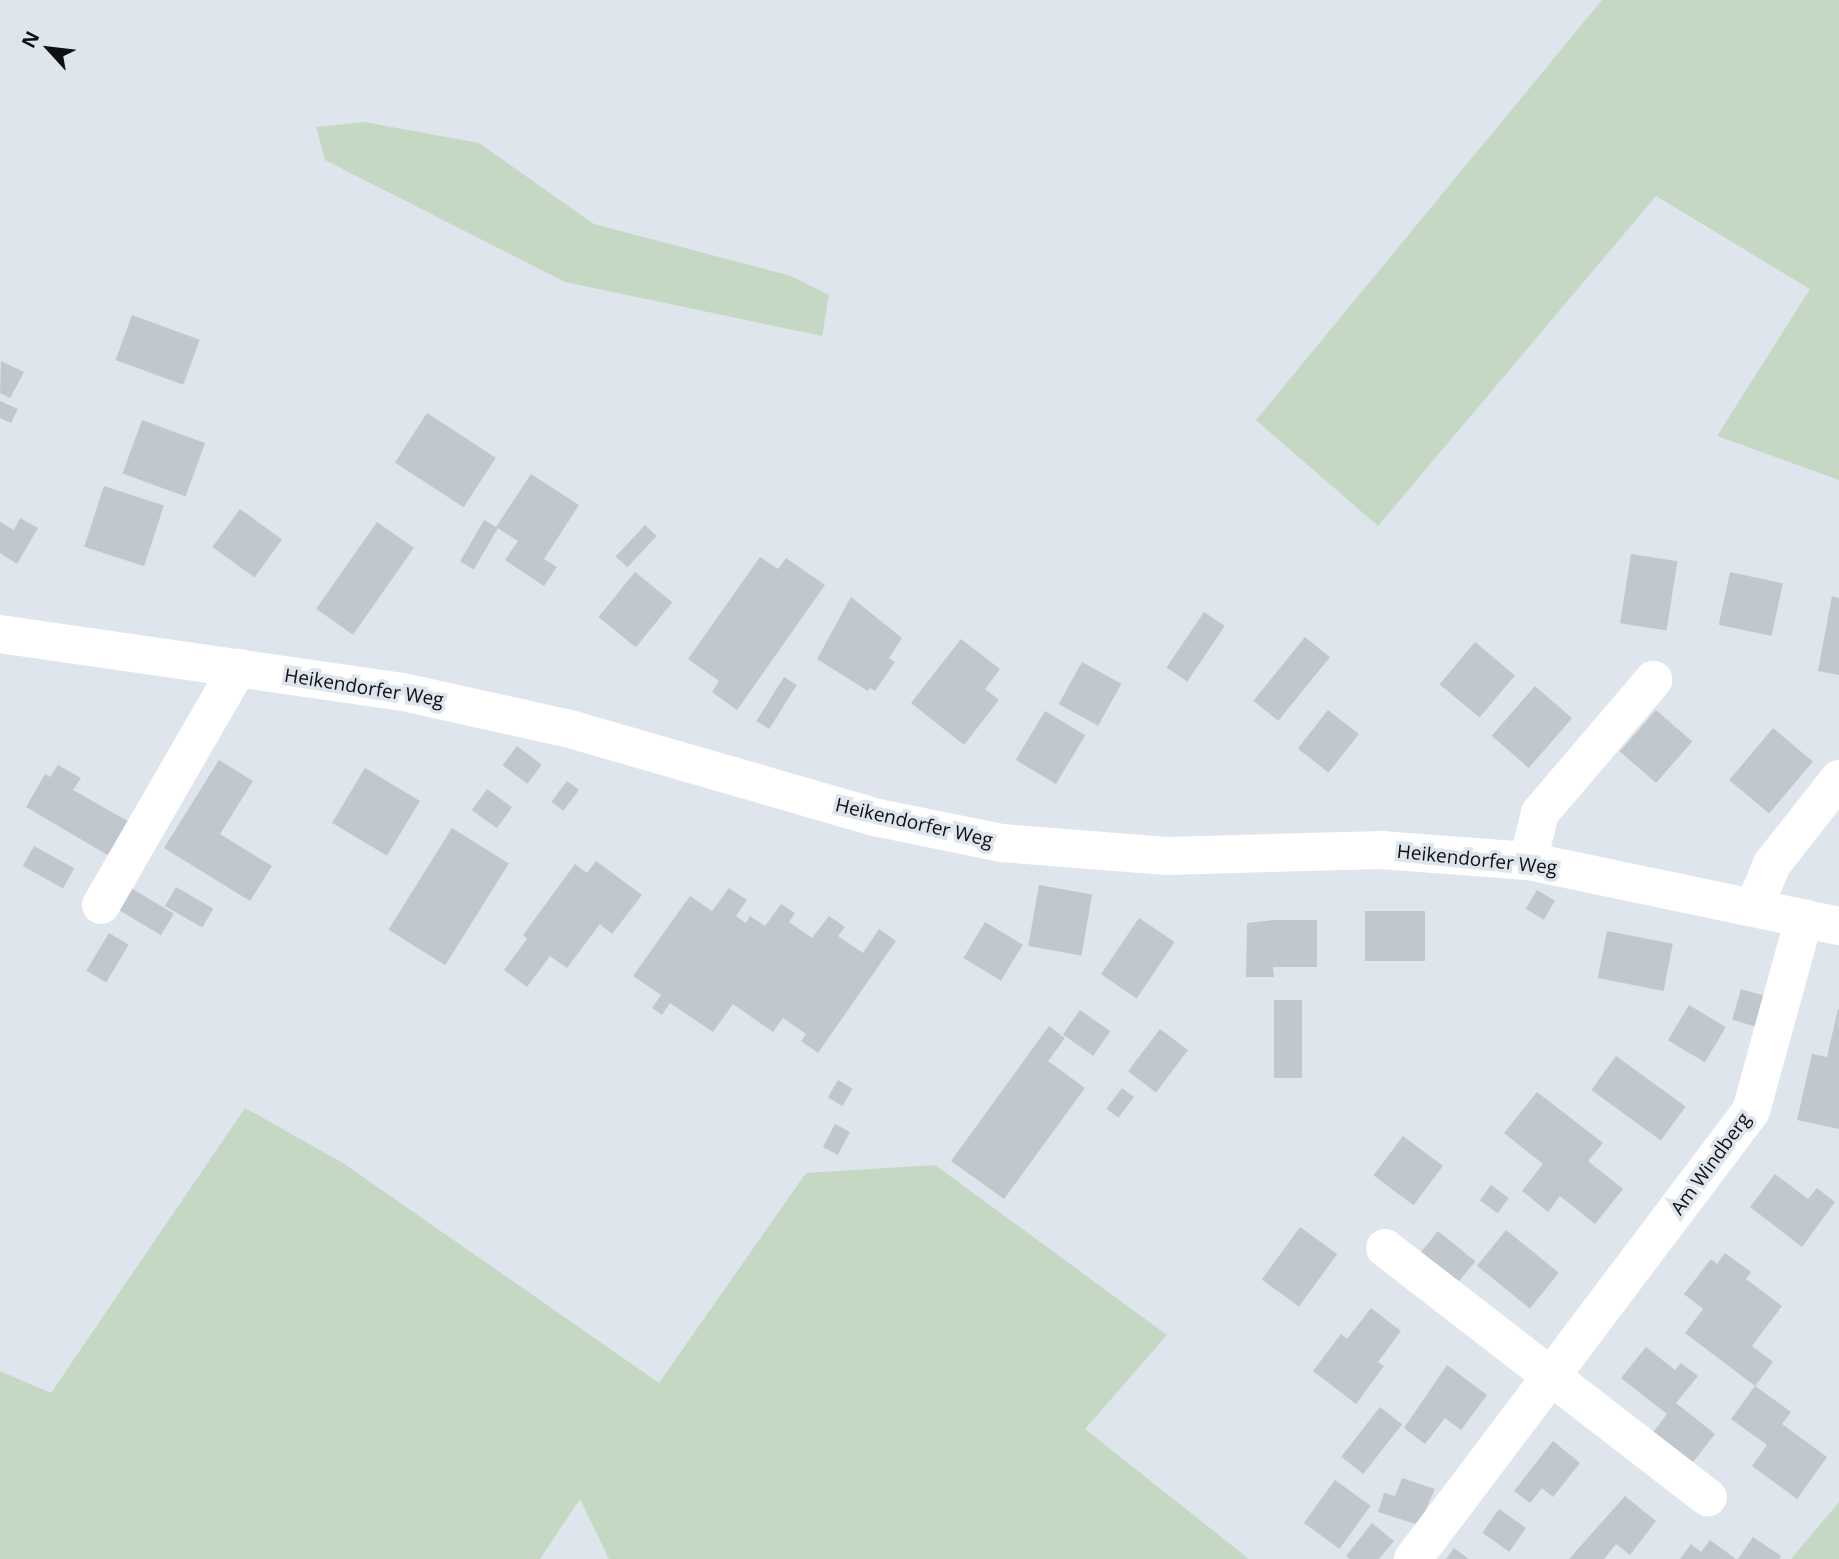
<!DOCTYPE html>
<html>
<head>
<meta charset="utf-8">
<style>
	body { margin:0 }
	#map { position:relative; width:1839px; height:1559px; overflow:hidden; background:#dee5ec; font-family:"Open Sans",sans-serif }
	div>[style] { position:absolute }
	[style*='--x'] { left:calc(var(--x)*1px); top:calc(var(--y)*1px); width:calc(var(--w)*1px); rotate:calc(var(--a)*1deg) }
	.green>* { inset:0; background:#c5d8c4 }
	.building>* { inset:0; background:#c0c8ce; transform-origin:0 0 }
	.minor>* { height:38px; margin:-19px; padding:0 19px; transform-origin:19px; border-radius:19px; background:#fff }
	span { translate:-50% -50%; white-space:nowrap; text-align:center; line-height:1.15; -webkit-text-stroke:7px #dee5ec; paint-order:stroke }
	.street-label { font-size:19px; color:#0e1013 }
	.north { position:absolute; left:14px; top:14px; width:70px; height:70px; -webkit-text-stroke:5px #dee5ec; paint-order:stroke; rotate:297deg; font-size:19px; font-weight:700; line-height:28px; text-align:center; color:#0e1013 }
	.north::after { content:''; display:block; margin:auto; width:24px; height:32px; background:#0e1013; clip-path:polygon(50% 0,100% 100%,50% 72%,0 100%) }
</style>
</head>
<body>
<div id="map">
	<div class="green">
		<div style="clip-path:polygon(1602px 0,1839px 0,1839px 480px,1717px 436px,1810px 289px,1656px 196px,1378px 526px,1256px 420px)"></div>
		<div style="clip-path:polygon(364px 122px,479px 143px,594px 224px,791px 276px,829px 295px,822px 336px,565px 282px,325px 160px,316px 127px)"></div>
		<div style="clip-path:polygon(245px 1108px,343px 1163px,659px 1383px,806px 1173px,935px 1165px,1167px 1335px,1085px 1429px,1249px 1559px,609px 1559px,580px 1499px,540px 1559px,0 1559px,0 1371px,51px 1393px)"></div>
		<div style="clip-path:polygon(1839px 1502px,1839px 1559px,1791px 1559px)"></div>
	</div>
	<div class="building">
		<div style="left:132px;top:315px;width:72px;height:48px;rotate:20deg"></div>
		<div style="clip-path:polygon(1px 361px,24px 372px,10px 398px,0 393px)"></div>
		<div style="clip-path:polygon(0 401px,18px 409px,11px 423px,0 418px)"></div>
		<div style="left:427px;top:413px;width:82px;height:59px;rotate:33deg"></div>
		<div style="left:142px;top:420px;width:67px;height:57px;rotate:20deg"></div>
		<div style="clip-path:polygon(531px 474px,579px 505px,544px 559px,557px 567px,544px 586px,505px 560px,518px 541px,496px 527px)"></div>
		<div style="left:104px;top:486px;width:63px;height:64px;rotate:18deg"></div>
		<div style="left:240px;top:509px;width:52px;height:47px;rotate:36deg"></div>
		<div style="clip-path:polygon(20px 518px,38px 528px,17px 564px,0 553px,0 522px,14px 530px)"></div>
		<div style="left:484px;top:520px;width:16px;height:48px;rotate:30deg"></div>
		<div style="left:377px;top:522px;width:45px;height:106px;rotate:35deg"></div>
		<div style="left:645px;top:525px;width:16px;height:43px;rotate:43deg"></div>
		<div style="left:1631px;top:554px;width:47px;height:70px;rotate:9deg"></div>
		<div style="clip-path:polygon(760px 557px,778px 569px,786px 558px,825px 585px,737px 710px,712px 692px,719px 681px,688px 659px)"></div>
		<div style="left:635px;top:572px;width:48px;height:58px;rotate:39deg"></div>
		<div style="left:1730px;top:572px;width:54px;height:54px;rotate:12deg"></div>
		<div style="clip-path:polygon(1832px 596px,1839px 598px,1839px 675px,1818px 671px)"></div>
		<div style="clip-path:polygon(851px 597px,902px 638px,889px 658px,895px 662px,875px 691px,870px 688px,868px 691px,817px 659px)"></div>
		<div style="left:1204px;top:612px;width:25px;height:67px;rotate:34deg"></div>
		<div style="left:1305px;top:637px;width:32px;height:82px;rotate:39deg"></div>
		<div style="clip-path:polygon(961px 639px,1000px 669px,985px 689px,999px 700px,964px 745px,911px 703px)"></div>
		<div style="left:1475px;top:642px;width:52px;height:55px;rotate:40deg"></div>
		<div style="left:1082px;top:662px;width:45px;height:48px;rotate:29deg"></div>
		<div style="left:784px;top:677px;width:15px;height:52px;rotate:32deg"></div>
		<div style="left:1535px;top:686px;width:49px;height:66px;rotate:41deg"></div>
		<div style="left:1328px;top:710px;width:39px;height:49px;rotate:38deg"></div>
		<div style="left:1656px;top:710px;width:48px;height:55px;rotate:41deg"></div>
		<div style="left:1045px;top:711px;width:47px;height:57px;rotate:31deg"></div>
		<div style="left:1773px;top:728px;width:52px;height:68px;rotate:40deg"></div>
		<div style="left:517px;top:746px;width:31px;height:24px;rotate:37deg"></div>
		<div style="clip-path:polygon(219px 760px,253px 781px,220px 834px,272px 866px,250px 901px,164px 848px)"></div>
		<div style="clip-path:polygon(58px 765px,81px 778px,73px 790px,131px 823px,111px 857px,26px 807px,45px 774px,50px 777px)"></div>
		<div style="left:365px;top:768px;width:64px;height:64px;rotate:31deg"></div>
		<div style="left:567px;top:781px;width:15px;height:26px;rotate:37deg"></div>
		<div style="left:487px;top:789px;width:31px;height:26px;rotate:36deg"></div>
		<div style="left:452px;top:828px;width:67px;height:120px;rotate:32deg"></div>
		<div style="left:34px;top:846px;width:46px;height:23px;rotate:29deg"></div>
		<div style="clip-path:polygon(596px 861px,642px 895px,612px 934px,600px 924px,567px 968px,550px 956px,527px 987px,504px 970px,527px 939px,523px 935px,575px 864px,587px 873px)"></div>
		<div style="left:1039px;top:885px;width:54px;height:62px;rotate:10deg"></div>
		<div style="left:176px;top:887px;width:43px;height:22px;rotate:30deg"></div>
		<div style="left:131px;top:888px;width:50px;height:25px;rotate:31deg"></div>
		<div style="clip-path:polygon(729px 888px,747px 900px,736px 916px,746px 923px,750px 916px,765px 926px,781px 904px,795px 913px,789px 922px,812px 938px,829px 916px,845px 927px,838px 936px,863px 953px,879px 929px,896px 941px,818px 1053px,801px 1041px,806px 1034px,783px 1018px,773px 1032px,733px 1004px,713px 1032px,670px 1003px,662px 1015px,652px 1008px,661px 995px,633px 976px,690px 896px,712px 911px)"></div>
		<div style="left:1537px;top:890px;width:21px;height:22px;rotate:31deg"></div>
		<div style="left:1365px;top:911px;width:60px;height:50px"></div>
		<div style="left:1139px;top:918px;width:43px;height:68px;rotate:34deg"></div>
		<div style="clip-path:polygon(1274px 920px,1317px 920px,1317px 967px,1273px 967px,1274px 977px,1246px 977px,1247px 923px)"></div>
		<div style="left:985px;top:922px;width:44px;height:42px;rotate:31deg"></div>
		<div style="left:1607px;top:931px;width:67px;height:48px;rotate:11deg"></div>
		<div style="left:109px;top:933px;width:23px;height:44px;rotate:31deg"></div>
		<div style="left:1741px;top:989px;width:26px;height:32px;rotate:16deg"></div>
		<div style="left:1274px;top:1000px;width:28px;height:78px"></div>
		<div style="left:1689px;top:1005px;width:43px;height:41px;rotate:31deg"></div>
		<div style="clip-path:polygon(1838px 1009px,1839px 1009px,1839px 1129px,1797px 1120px,1812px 1054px,1827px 1057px)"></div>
		<div style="left:1080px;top:1010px;width:37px;height:30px;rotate:35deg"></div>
		<div style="clip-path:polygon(1049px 1026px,1065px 1038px,1048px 1061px,1085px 1088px,1004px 1199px,951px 1161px)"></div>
		<div style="left:1160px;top:1029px;width:35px;height:53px;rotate:37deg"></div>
		<div style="left:1616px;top:1056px;width:86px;height:42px;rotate:36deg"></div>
		<div style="left:838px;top:1080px;width:17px;height:20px;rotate:31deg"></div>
		<div style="left:1122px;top:1088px;width:15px;height:26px;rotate:37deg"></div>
		<div style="clip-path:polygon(1537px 1092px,1603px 1143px,1588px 1161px,1623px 1189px,1595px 1224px,1560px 1196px,1548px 1212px,1522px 1191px,1543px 1164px,1504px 1133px)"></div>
		<div style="left:835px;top:1124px;width:17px;height:26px;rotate:28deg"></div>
		<div style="left:1403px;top:1136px;width:50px;height:49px;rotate:37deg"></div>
		<div style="clip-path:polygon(1775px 1174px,1808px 1199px,1817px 1188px,1835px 1202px,1802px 1247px,1750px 1207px)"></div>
		<div style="left:1491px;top:1185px;width:22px;height:19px;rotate:36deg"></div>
		<div style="left:1300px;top:1227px;width:46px;height:65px;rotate:36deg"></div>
		<div style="left:1506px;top:1230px;width:68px;height:46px;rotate:39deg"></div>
		<div style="left:1438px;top:1231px;width:48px;height:33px;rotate:39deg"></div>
		<div style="clip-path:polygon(1725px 1253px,1751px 1272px,1746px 1279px,1782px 1306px,1752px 1346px,1773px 1362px,1755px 1386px,1685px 1333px,1703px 1309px,1684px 1294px,1711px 1259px,1717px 1264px)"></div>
		<div style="clip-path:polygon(1371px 1308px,1401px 1331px,1378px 1362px,1384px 1366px,1356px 1404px,1313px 1371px,1341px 1334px,1347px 1339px)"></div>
		<div style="clip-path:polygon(1646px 1347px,1675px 1370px,1681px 1363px,1698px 1376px,1676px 1403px,1715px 1434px,1690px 1466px,1651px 1435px,1667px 1414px,1621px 1378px)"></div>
		<div style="clip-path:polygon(1447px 1365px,1487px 1395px,1461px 1430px,1445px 1418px,1425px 1444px,1404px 1428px)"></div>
		<div style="clip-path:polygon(1755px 1386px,1791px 1412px,1782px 1424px,1827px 1457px,1797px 1499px,1752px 1466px,1767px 1445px,1731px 1419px)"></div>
		<div style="left:1380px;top:1407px;width:28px;height:63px;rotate:38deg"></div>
		<div style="clip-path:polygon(1553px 1441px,1580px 1463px,1553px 1497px,1542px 1488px,1530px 1503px,1514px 1491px)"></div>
		<div style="clip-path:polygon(1402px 1478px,1435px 1489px,1419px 1525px,1378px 1512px,1384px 1493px,1395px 1496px)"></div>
		<div style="left:1335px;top:1480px;width:44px;height:53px;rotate:36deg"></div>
		<div style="clip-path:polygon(1625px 1496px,1656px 1521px,1630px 1555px,1616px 1544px,1604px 1559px,1569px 1559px)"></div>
		<div style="left:1499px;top:1509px;width:33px;height:29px;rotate:35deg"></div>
		<div style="clip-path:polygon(1372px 1523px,1394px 1541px,1379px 1559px,1350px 1559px,1346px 1556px)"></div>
		<div style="clip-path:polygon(1753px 1537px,1781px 1556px,1779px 1559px,1738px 1559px)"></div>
		<div style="clip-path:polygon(1710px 1540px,1736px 1559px,1680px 1559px,1691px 1544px,1701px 1552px)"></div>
		<div style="clip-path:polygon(1454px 1548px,1469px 1559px,1446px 1559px)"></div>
	</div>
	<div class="minor">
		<div style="--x:0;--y:634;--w:407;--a:8.2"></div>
		<div style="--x:403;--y:692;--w:171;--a:12.5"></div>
		<div style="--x:570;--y:729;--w:316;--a:16.1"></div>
		<div style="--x:874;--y:817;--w:131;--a:11.5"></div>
		<div style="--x:1002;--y:843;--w:165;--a:4.5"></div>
		<div style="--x:1166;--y:856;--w:215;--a:-1.6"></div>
		<div style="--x:1381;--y:850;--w:147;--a:4.3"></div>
		<div style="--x:1528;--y:861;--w:318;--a:11.8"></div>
		<div style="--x:1528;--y:861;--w:49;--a:-76"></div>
		<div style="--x:1540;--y:813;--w:175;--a:-49.6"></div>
		<div style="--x:101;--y:905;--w:274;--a:-60"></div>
		<div style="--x:1754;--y:907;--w:47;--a:-67.3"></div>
		<div style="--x:1772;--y:864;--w:108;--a:-51.8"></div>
		<div style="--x:1385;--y:1248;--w:408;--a:37.7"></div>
		<div style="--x:1413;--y:1559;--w:561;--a:-52.97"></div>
		<div style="--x:1751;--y:1111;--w:200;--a:-74.6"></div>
	</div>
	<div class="street-label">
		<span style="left:364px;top:688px;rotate:9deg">Heikendorfer Weg</span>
		<span style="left:914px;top:823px;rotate:13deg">Heikendorfer Weg</span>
		<span style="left:1477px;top:860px;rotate:6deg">Heikendorfer Weg</span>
		<span style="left:1711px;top:1164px;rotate:-54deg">Am Windberg</span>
	</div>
	<div class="north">N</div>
</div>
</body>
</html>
